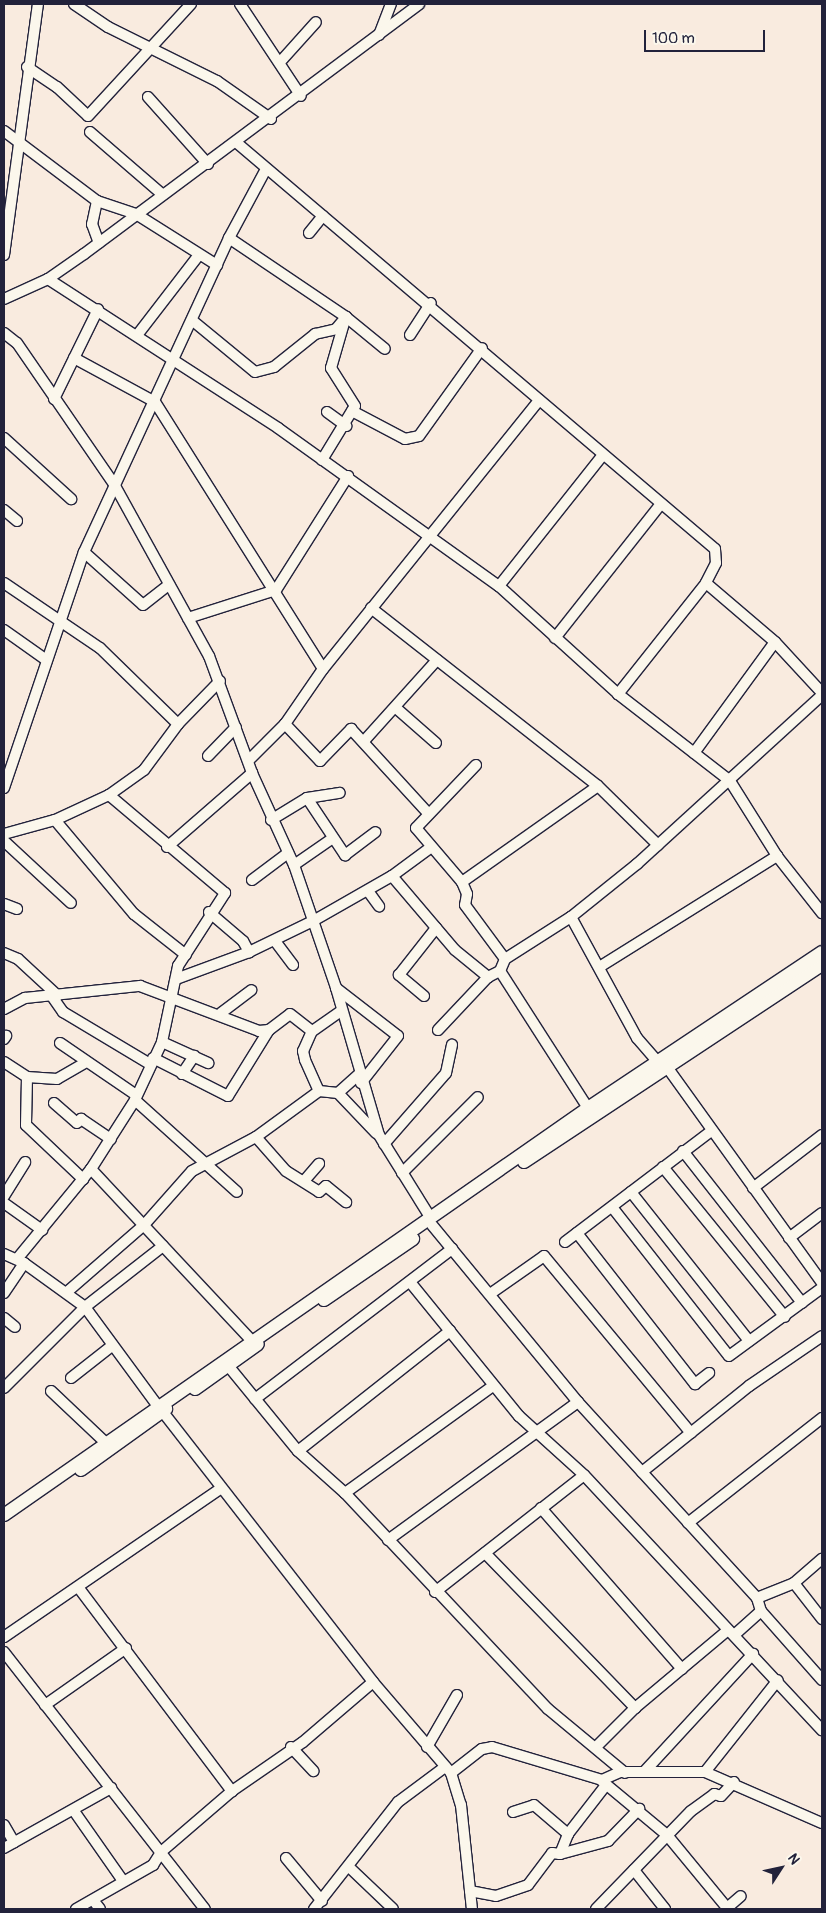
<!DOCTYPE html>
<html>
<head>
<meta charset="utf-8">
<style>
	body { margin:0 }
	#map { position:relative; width:826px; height:1913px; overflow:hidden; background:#f9ebdf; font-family:Pangolin,sans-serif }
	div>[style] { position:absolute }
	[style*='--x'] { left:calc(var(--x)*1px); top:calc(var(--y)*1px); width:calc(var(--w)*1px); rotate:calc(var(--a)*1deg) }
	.roads { filter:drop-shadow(1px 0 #22223b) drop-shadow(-1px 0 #22223b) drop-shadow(0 1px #22223b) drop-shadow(0 -1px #22223b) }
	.minor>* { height:10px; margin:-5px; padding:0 5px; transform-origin:5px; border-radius:5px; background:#fbf7ec }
	.major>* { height:12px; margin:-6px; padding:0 6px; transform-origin:6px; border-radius:6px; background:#fbf7ec }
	span { translate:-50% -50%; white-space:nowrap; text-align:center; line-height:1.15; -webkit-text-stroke:5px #fbf7ec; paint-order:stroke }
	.frame { position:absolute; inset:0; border:5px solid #22223b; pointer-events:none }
	.north { position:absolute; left:756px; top:1843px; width:50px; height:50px; -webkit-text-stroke:4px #fbf7ec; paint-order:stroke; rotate:55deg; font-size:14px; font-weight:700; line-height:20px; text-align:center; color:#22223b }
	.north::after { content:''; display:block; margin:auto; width:18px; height:22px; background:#22223b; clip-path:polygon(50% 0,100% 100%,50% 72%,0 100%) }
	.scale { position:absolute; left:644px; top:30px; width:121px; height:22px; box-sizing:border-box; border:2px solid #22223b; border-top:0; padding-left:6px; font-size:15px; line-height:18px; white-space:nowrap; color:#22223b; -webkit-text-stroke:4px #fbf7ec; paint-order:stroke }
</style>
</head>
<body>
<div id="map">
	<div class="roads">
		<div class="minor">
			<div style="--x:74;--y:4;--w:41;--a:34.1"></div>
			<div style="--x:108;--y:27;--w:122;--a:26.4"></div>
			<div style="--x:217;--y:81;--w:66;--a:35.1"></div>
			<div style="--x:240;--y:4;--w:110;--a:56.5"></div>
			<div style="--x:379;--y:35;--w:33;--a:-69"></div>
			<div style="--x:281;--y:61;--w:52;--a:-48.1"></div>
			<div style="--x:27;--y:67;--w:36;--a:34"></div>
			<div style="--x:57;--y:87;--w:42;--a:43.1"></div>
			<div style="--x:88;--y:116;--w:152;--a:-47.4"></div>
			<div style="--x:148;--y:97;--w:90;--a:48.2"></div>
			<div style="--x:4;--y:131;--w:116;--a:37"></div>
			<div style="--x:97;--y:201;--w:41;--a:18.4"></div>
			<div style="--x:136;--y:214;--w:96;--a:32.2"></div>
			<div style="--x:90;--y:132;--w:96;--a:40.8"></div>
			<div style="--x:237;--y:143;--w:627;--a:40.34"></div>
			<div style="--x:715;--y:549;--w:14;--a:86"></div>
			<div style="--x:716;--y:563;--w:22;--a:117"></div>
			<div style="--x:706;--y:583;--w:142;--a:128.4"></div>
			<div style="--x:97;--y:201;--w:24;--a:102"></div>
			<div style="--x:92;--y:224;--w:20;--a:70"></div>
			<div style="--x:309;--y:233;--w:22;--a:-51"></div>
			<div style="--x:229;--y:238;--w:141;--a:34"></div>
			<div style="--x:346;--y:317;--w:50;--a:39.4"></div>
			<div style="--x:4;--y:255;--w:253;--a:-82.3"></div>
			<div style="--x:48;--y:279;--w:274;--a:32.9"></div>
			<div style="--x:278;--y:428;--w:272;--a:35.6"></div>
			<div style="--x:499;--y:586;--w:161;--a:42.2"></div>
			<div style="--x:618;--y:694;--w:142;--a:37.8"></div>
			<div style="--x:730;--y:781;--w:89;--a:57.9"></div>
			<div style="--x:777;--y:856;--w:73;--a:51.7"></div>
			<div style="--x:4;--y:299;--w:48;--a:-24.4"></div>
			<div style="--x:48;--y:279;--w:44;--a:-34.8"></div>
			<div style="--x:84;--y:254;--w:418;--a:-36.7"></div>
			<div style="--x:193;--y:321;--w:80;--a:39.4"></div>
			<div style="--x:255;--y:372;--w:20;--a:-15"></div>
			<div style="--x:274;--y:367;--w:53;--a:-38.8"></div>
			<div style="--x:315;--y:334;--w:22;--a:-13"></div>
			<div style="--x:336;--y:329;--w:16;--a:-50"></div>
			<div style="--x:4;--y:333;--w:16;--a:38"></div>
			<div style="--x:17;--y:343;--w:171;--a:55.5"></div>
			<div style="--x:114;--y:484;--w:196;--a:61.1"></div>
			<div style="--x:209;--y:656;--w:125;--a:69.8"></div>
			<div style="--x:252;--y:773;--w:101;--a:65.5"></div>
			<div style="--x:294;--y:865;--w:130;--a:71.1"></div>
			<div style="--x:336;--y:988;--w:153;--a:73.7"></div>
			<div style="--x:379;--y:1135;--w:97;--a:58.1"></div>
			<div style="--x:138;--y:334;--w:98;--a:-52.4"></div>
			<div style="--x:410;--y:335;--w:38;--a:-57"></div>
			<div style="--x:74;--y:358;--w:92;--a:28.5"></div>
			<div style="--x:155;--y:402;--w:315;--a:57.8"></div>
			<div style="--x:54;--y:399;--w:100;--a:-63.9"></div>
			<div style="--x:352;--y:411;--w:60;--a:27.8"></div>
			<div style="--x:405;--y:439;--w:14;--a:-12"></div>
			<div style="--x:419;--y:436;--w:108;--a:-54.4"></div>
			<div style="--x:327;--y:412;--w:24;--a:36"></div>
			<div style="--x:4;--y:438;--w:91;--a:42.3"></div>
			<div style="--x:322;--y:460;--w:63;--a:-58.6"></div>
			<div style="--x:355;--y:406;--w:45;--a:-122.3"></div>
			<div style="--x:331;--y:368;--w:47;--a:-73.9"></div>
			<div style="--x:4;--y:510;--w:17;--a:40"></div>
			<div style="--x:84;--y:552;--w:79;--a:41.9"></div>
			<div style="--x:143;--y:605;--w:33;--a:-38"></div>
			<div style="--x:4;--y:583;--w:116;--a:34.1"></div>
			<div style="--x:100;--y:648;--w:109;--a:44.3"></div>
			<div style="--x:706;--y:583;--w:91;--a:40.5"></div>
			<div style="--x:775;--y:642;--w:69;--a:47.3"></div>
			<div style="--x:499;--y:586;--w:167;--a:-51.6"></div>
			<div style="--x:371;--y:608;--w:288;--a:38.1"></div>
			<div style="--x:598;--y:786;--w:84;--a:44.5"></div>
			<div style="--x:188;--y:618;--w:92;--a:-17.7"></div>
			<div style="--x:276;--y:590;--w:135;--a:-57.7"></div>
			<div style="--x:4;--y:630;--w:50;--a:35.3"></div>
			<div style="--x:555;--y:638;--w:171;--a:-51.7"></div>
			<div style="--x:396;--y:708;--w:53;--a:41.2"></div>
			<div style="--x:285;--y:724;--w:51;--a:46.6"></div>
			<div style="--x:320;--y:761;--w:45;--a:-45.9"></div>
			<div style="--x:351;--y:729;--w:115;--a:47.5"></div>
			<div style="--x:364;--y:741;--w:109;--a:-48"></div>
			<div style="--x:694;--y:753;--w:137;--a:-53.9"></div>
			<div style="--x:208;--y:756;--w:40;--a:-46"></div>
			<div style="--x:250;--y:759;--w:49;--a:-45"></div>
			<div style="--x:285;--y:724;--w:67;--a:-55.4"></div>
			<div style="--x:323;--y:669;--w:345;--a:-51.2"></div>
			<div style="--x:476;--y:765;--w:87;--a:133.6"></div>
			<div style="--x:416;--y:828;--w:71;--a:49.6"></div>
			<div style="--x:462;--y:882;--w:13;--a:67"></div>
			<div style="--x:467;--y:894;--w:11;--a:100"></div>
			<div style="--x:465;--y:905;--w:67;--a:53.5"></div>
			<div style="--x:4;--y:788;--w:249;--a:-71.3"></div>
			<div style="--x:84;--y:552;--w:346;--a:-65.2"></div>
			<div style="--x:229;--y:238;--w:78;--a:-61.8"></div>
			<div style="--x:307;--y:798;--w:69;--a:56.3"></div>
			<div style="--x:345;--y:855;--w:38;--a:-37"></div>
			<div style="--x:55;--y:820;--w:123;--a:50"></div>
			<div style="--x:134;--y:914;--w:66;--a:38.3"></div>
			<div style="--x:271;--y:820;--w:42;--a:-31.4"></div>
			<div style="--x:307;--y:798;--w:33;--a:-9"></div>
			<div style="--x:4;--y:834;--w:53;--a:-15.4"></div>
			<div style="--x:55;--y:820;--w:60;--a:-24.8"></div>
			<div style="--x:109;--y:795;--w:43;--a:-35.5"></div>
			<div style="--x:144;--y:770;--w:57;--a:-53.5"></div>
			<div style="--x:178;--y:724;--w:60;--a:-45.7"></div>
			<div style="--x:4;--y:841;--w:91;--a:42.8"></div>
			<div style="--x:167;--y:847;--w:113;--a:-41"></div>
			<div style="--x:294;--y:865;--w:47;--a:-34.7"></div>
			<div style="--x:392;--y:876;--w:97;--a:49.6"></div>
			<div style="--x:455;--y:950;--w:43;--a:39.3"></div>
			<div style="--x:252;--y:880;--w:45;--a:-36.9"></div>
			<div style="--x:462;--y:882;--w:166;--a:-35.2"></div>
			<div style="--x:368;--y:891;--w:19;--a:54"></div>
			<div style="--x:4;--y:904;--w:14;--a:21"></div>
			<div style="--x:209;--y:912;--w:45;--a:40.5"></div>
			<div style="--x:243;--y:941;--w:13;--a:61"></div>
			<div style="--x:571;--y:917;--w:138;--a:61.4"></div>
			<div style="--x:637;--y:1038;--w:30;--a:49"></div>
			<div style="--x:275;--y:941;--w:30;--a:53"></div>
			<div style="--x:4;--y:953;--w:15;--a:23"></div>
			<div style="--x:18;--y:959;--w:54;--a:42.8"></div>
			<div style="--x:601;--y:966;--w:208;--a:-32"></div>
			<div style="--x:500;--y:971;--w:163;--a:57.3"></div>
			<div style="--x:176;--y:979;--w:78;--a:-20.3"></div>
			<div style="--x:249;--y:952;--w:71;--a:-25.8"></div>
			<div style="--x:313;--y:921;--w:91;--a:-29.7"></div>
			<div style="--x:392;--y:876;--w:47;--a:-36.4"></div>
			<div style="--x:336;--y:988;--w:78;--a:37.7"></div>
			<div style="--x:398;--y:1036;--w:60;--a:128.2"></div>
			<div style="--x:51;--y:995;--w:21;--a:55"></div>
			<div style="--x:63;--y:1012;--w:101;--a:30.9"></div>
			<div style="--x:424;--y:996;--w:33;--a:-140"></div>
			<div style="--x:399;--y:975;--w:60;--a:-51.8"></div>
			<div style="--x:4;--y:1009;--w:24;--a:-28"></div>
			<div style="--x:25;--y:998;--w:116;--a:-6"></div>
			<div style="--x:140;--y:986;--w:127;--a:20.7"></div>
			<div style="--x:259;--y:1031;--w:10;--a:-6"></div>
			<div style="--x:341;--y:1011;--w:35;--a:145"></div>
			<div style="--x:312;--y:1031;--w:22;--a:114"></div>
			<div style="--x:303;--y:1051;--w:9;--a:77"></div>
			<div style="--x:305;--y:1060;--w:34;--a:66"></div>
			<div style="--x:319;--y:1091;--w:19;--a:6"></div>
			<div style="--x:338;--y:1093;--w:55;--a:46.5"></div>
			<div style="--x:221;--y:1013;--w:38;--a:-37"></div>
			<div style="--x:438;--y:1030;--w:73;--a:-46.7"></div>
			<div style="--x:488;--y:977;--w:13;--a:-27"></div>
			<div style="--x:500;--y:971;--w:13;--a:-67"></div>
			<div style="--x:505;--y:959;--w:78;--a:-32.5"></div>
			<div style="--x:571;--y:917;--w:85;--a:-38.8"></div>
			<div style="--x:637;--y:864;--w:251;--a:-42.4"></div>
			<div style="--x:4;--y:1039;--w:4;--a:-56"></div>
			<div style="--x:162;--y:1042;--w:51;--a:24.5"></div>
			<div style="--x:60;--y:1043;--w:92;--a:34.4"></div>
			<div style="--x:153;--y:1058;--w:84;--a:26.9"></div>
			<div style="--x:228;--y:1096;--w:78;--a:-58.2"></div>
			<div style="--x:269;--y:1030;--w:26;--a:-37"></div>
			<div style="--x:290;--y:1014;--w:28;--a:38"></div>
			<div style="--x:4;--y:1062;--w:27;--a:33"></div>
			<div style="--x:27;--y:1077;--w:30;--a:4"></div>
			<div style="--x:57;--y:1079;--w:32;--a:-30"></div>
			<div style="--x:667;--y:1067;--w:266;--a:54.3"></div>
			<div style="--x:182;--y:1074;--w:22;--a:-56"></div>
			<div style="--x:27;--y:1077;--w:48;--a:91.2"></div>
			<div style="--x:26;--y:1125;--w:79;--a:43.5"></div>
			<div style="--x:338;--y:1093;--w:27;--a:-42"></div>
			<div style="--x:135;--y:1100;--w:137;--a:42"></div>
			<div style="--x:54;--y:1103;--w:30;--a:41"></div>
			<div style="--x:77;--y:1123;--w:6;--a:-45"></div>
			<div style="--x:81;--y:1119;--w:36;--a:34"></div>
			<div style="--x:256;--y:1137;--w:45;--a:48.6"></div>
			<div style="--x:286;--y:1171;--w:39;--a:32"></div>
			<div style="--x:319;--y:1192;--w:9;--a:-41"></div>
			<div style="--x:326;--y:1186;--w:26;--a:39"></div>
			<div style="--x:384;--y:1144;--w:94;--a:-48.9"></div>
			<div style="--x:446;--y:1073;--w:29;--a:-78"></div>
			<div style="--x:683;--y:1151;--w:193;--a:51.9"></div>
			<div style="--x:663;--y:1167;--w:193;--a:50.9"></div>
			<div style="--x:91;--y:1169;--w:234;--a:46.9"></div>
			<div style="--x:402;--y:1173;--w:107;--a:-45"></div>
			<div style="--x:304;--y:1181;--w:23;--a:-49"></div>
			<div style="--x:753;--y:1188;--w:87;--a:-37.5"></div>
			<div style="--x:631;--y:1192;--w:190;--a:51.6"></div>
			<div style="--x:4;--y:1196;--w:40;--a:-58"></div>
			<div style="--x:4;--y:1203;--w:47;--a:35.4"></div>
			<div style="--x:612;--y:1207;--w:189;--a:51.9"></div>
			<div style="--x:729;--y:1356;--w:115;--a:-36.2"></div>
			<div style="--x:432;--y:1225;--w:229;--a:50.5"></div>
			<div style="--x:578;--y:1402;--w:265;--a:47.6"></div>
			<div style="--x:757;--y:1598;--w:14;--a:73"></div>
			<div style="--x:761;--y:1611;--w:36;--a:138"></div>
			<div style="--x:577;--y:1233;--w:192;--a:52"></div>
			<div style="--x:695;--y:1384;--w:18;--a:-38"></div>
			<div style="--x:789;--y:1238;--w:41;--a:-37.1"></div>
			<div style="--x:565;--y:1242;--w:183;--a:-37.2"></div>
			<div style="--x:4;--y:1254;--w:22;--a:24"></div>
			<div style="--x:24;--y:1263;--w:75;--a:35.8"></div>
			<div style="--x:85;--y:1307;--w:122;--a:53.7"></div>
			<div style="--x:17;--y:1259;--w:117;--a:-50.6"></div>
			<div style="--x:91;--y:1169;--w:82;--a:-57.5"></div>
			<div style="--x:135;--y:1100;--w:64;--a:-65"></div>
			<div style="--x:162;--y:1042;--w:78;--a:-78.1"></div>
			<div style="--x:178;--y:966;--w:87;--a:-57.2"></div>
			<div style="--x:225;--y:893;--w:152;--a:-139.8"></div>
			<div style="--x:410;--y:1282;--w:173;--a:50.9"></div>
			<div style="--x:519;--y:1416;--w:88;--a:42.2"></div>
			<div style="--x:584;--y:1475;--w:349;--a:47"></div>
			<div style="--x:67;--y:1292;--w:102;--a:-41"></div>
			<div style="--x:144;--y:1225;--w:72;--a:-48.4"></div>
			<div style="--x:192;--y:1171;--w:72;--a:-28"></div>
			<div style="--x:256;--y:1137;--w:78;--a:-36.1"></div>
			<div style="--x:4;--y:1293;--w:36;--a:-56"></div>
			<div style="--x:490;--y:1294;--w:66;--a:-35.1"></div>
			<div style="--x:544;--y:1256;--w:230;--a:50.3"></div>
			<div style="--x:4;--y:1318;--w:14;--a:39"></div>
			<div style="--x:230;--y:1368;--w:107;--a:50.7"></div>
			<div style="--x:298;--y:1451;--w:63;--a:41.8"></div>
			<div style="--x:345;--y:1493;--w:296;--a:46.8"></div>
			<div style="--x:548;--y:1709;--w:100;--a:39.7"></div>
			<div style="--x:71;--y:1378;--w:53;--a:-38.2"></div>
			<div style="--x:4;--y:1388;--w:115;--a:-45"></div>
			<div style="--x:85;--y:1307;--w:99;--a:-38"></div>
			<div style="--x:51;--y:1391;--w:74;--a:43.4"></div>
			<div style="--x:255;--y:1399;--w:248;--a:-37.3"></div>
			<div style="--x:163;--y:1412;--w:342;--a:52.1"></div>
			<div style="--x:373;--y:1682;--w:120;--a:49.4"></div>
			<div style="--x:451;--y:1773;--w:34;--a:73"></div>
			<div style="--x:461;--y:1805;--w:105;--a:84"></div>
			<div style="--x:298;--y:1451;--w:194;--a:-38.3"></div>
			<div style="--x:642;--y:1472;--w:137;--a:-38.8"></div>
			<div style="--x:749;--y:1386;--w:88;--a:-34.4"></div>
			<div style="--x:345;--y:1493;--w:183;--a:-35.9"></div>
			<div style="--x:541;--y:1508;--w:214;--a:48.8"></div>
			<div style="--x:688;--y:1523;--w:170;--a:-38.1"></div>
			<div style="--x:388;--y:1540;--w:235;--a:-36"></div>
			<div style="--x:485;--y:1553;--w:216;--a:45.9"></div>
			<div style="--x:794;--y:1583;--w:46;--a:52.1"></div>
			<div style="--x:78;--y:1587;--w:256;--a:53"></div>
			<div style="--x:435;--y:1592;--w:189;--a:-38.1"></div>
			<div style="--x:757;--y:1598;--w:40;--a:-22"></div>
			<div style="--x:794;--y:1583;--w:37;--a:-41"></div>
			<div style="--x:761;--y:1611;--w:92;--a:48.5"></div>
			<div style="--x:4;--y:1637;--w:262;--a:-34.4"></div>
			<div style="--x:4;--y:1652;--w:326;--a:52"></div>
			<div style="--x:45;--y:1705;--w:99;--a:-35.1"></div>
			<div style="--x:597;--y:1746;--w:54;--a:-45"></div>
			<div style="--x:635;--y:1708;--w:121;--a:-40"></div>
			<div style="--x:291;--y:1747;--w:33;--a:47"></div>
			<div style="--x:427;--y:1747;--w:60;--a:-60"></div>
			<div style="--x:644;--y:1772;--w:161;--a:-47.3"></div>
			<div style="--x:705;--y:1772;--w:117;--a:-51.6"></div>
			<div style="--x:451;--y:1773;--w:39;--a:-38"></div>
			<div style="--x:482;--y:1749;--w:10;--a:-11"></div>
			<div style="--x:492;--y:1747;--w:115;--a:16.7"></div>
			<div style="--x:602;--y:1780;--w:20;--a:-24"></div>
			<div style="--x:620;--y:1772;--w:85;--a:0"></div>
			<div style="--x:705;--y:1772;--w:128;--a:23.6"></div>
			<div style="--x:602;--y:1781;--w:85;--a:39.7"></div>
			<div style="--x:667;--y:1835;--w:96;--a:50.5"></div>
			<div style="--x:74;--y:1811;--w:85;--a:55"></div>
			<div style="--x:513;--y:1812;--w:22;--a:-18"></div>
			<div style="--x:534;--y:1805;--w:45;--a:40.5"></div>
			<div style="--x:4;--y:1825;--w:20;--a:60"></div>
			<div style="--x:4;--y:1848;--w:123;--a:-29.3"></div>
			<div style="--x:560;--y:1854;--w:50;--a:-15.2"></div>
			<div style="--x:608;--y:1841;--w:45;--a:-45.9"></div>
			<div style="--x:286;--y:1858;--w:56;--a:50.1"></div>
			<div style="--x:350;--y:1868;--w:59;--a:43.6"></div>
			<div style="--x:634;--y:1870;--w:50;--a:51.5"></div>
			<div style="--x:470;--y:1891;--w:26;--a:11"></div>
			<div style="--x:496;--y:1896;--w:34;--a:-19"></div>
			<div style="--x:528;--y:1885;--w:40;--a:-53"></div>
			<div style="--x:552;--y:1853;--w:8;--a:7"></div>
			<div style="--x:560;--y:1854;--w:22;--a:-68"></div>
			<div style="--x:568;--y:1834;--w:62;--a:-52.2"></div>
			<div style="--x:93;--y:1900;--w:11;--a:52"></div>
			<div style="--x:727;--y:1908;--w:18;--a:-41"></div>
			<div style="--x:76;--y:1909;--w:89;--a:-29.7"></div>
			<div style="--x:153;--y:1865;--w:15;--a:-58"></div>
			<div style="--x:161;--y:1852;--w:94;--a:-40.7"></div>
			<div style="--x:232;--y:1791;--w:86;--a:-34.6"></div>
			<div style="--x:303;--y:1742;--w:92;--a:-40.6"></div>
			<div style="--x:314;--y:1909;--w:136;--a:-51.9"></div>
			<div style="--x:398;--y:1802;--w:59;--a:-36.7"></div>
			<div style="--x:596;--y:1909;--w:136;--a:-45.9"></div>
			<div style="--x:691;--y:1811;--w:29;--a:-36"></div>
			<div style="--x:714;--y:1794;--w:7;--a:16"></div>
			<div style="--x:721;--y:1796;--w:19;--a:-47"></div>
		</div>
		<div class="major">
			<div style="--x:524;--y:1162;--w:357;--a:-33.5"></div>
			<div style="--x:324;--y:1300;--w:108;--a:-34.4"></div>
			<div style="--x:195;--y:1389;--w:77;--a:-35.5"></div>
			<div style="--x:81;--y:1470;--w:105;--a:-35.7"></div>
			<div style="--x:4;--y:1515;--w:712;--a:-34.87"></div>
			<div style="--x:588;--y:1108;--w:281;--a:-33.7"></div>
		</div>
	</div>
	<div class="frame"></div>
	<div class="north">N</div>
	<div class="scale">100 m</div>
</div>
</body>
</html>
